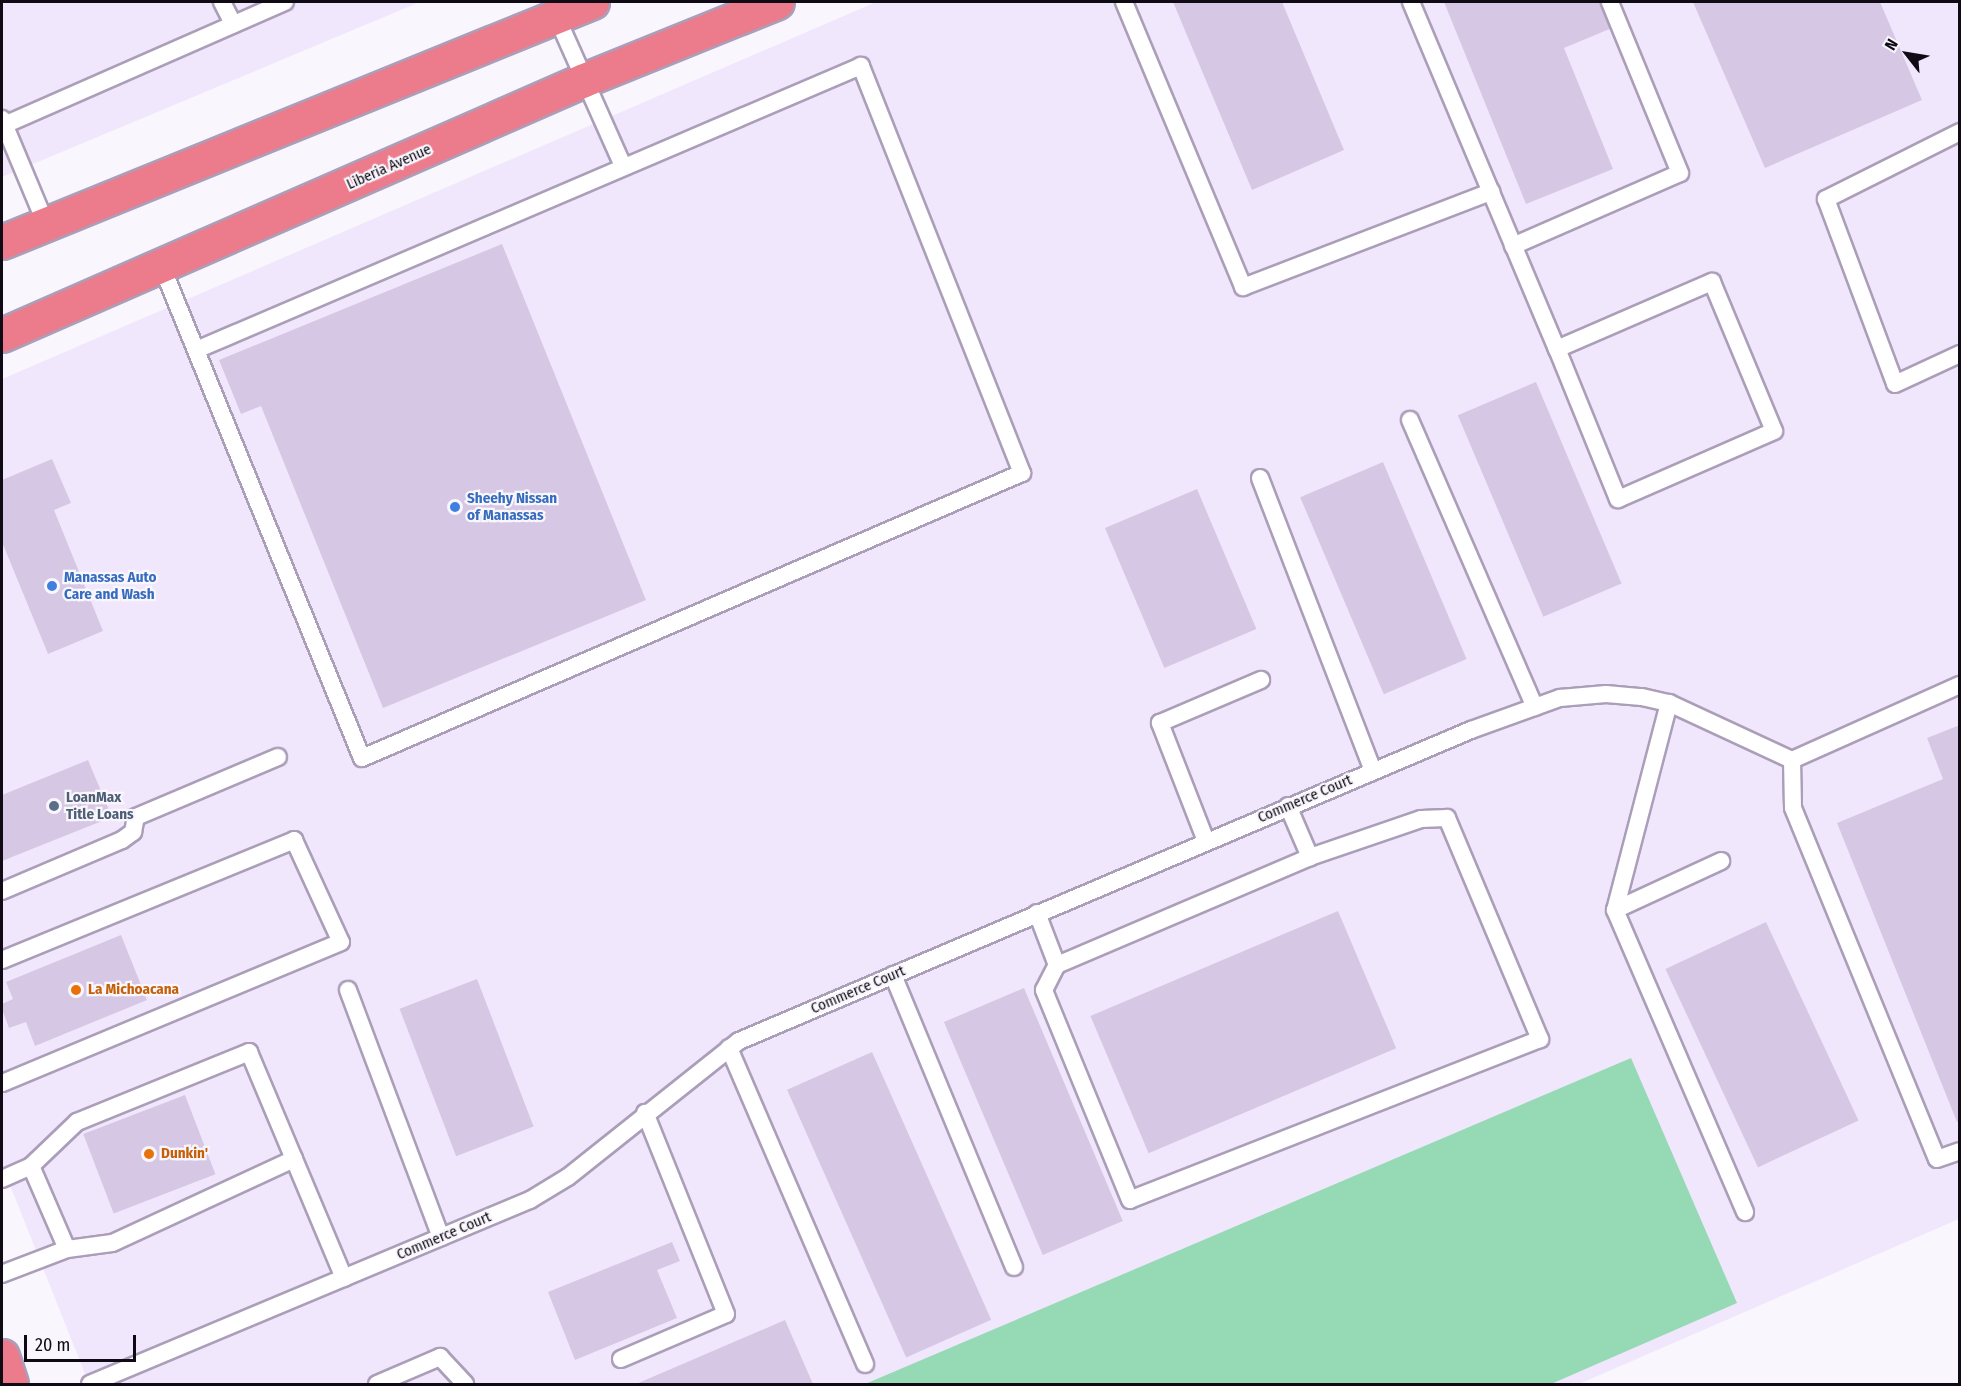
<!DOCTYPE html>
<html>
<head>
<meta charset="utf-8">
<style>
	body { margin:0 }
	#map { position:relative; width:1961px; height:1386px; overflow:hidden; background:#f9f7fd; font-family:"Fira Sans Condensed",sans-serif }
	div>[style] { position:absolute }
	[style*='--x'] { left:calc(var(--x)*1px); top:calc(var(--y)*1px); width:calc(var(--w)*1px); rotate:calc(var(--a)*1deg) }
	.built>* { inset:0; background:#f1e7fd }
	.forest>* { inset:0; background:#96dab5 }
	.building>* { inset:0; background:#d6c8e5; transform-origin:0 0 }
	.roads { filter:drop-shadow(2px 0 #ab9eb9) drop-shadow(-2px 0 #ab9eb9) drop-shadow(0 2px #ab9eb9) drop-shadow(0 -2px #ab9eb9) }
	.service>* { height:16px; margin:-8px; padding:0 8px; transform-origin:8px; border-radius:8px; background:#fff }
	.trunk>* { height:33px; margin:-16.5px; padding:0 16.5px; transform-origin:16.5px; border-radius:16.5px; background:#ec7b8c }
	.dots>* { width:16px; height:16px; translate:-50% -50%; box-sizing:border-box; border:3px solid #f9f7fd; border-radius:50% }
	span { translate:-50% -50%; white-space:nowrap; text-align:center; line-height:1.15; -webkit-text-stroke:4.5px #f9f7fd; paint-order:stroke }
	.street-label { font-size:15px; color:#0f0a14 }
	.shop-label { font-size:15px; color:#366cbe; font-weight:700 }
	.left { translate:0 -50%; text-align:left }
	.service-label { font-size:15px; color:#4e5e75; font-weight:700 }
	.food-label { font-size:15px; color:#c56008; font-weight:700 }
	.frame { position:absolute; inset:0; border:3px solid #0f0a14; pointer-events:none }
	.north { position:absolute; left:1877px; top:24px; width:60px; height:60px; -webkit-text-stroke:4px #f9f7fd; paint-order:stroke; rotate:301deg; font-size:16px; font-weight:700; line-height:24px; text-align:center; color:#0f0a14 }
	.north::after { content:''; display:block; margin:auto; width:21px; height:27px; background:#0f0a14; clip-path:polygon(50% 0,100% 100%,50% 72%,0 100%) }
	.scale { position:absolute; left:24px; top:1335px; width:112px; height:27px; box-sizing:border-box; border:3px solid #0f0a14; border-top:0; padding-left:8px; font-size:18px; line-height:21px; white-space:nowrap; color:#0f0a14; -webkit-text-stroke:4px #f9f7fd; paint-order:stroke }
</style>
</head>
<body>
<div id="map">
	<div class="built">
		<div style="clip-path:polygon(2px 2px,420px 2px,2px 177px)"></div>
		<div style="clip-path:polygon(876px 2px,1959px 2px,1959px 1219px,1579px 1384px,89px 1384px,2px 1165px,2px 379px)"></div>
	</div>
	<div class="forest">
		<div style="clip-path:polygon(1631px 1058px,1737px 1303px,1551px 1384px,865px 1384px)"></div>
	</div>
	<div class="building">
		<div style="clip-path:polygon(1173px 2px,1282px 2px,1344px 150px,1252px 190px)"></div>
		<div style="clip-path:polygon(1444px 2px,1601px 2px,1612px 28px,1564px 48px,1613px 169px,1526px 204px)"></div>
		<div style="clip-path:polygon(1693px 2px,1880px 2px,1922px 100px,1765px 168px)"></div>
		<div style="clip-path:polygon(502px 244px,646px 600px,383px 708px,261px 406px,241px 414px,219px 360px)"></div>
		<div style="left:1536px;top:382px;width:219px;height:85px;rotate:67deg"></div>
		<div style="clip-path:polygon(52px 459px,71px 503px,54px 510px,103px 631px,48px 654px,2px 542px,2px 480px)"></div>
		<div style="left:1383px;top:462px;width:214px;height:90px;rotate:67deg"></div>
		<div style="left:1197px;top:489px;width:152px;height:100px;rotate:67deg"></div>
		<div style="clip-path:polygon(1960px 725px,1960px 1121px,1957px 1122px,1837px 823px,1943px 779px,1927px 738px)"></div>
		<div style="clip-path:polygon(88px 760px,112px 817px,2px 861px,2px 795px)"></div>
		<div style="left:1338px;top:911px;width:149px;height:269px;rotate:67deg"></div>
		<div style="left:1766px;top:922px;width:219px;height:111px;rotate:65deg"></div>
		<div style="clip-path:polygon(121px 935px,147px 1000px,35px 1046px,26px 1022px,9px 1028px,2px 1009px,2px 1004px,13px 999px,6px 982px)"></div>
		<div style="left:477px;top:979px;width:158px;height:83px;rotate:69deg"></div>
		<div style="left:1024px;top:988px;width:253px;height:87px;rotate:67deg"></div>
		<div style="left:872px;top:1052px;width:293px;height:93px;rotate:66deg"></div>
		<div style="left:185px;top:1095px;width:85px;height:109px;rotate:69deg"></div>
		<div style="clip-path:polygon(672px 1242px,680px 1261px,657px 1270px,677px 1318px,575px 1360px,548px 1292px)"></div>
		<div style="clip-path:polygon(785px 1320px,813px 1384px,636px 1384px)"></div>
	</div>
	<div class="roads">
		<div class="service">
			<div style="--x:222;--y:2;--w:25;--a:63"></div>
			<div style="--x:1124;--y:2;--w:309;--a:67.3"></div>
			<div style="--x:1243;--y:287;--w:266;--a:-21"></div>
			<div style="--x:1411;--y:2;--w:376;--a:67.2"></div>
			<div style="--x:554;--y:11;--w:170;--a:66"></div>
			<div style="--x:2;--y:119;--w:114;--a:67.3"></div>
			<div style="--x:2;--y:126;--w:309;--a:-23.7"></div>
			<div style="--x:1960;--y:132;--w:150;--a:153.4"></div>
			<div style="--x:1826;--y:199;--w:197;--a:69.5"></div>
			<div style="--x:1895;--y:384;--w:72;--a:-24.8"></div>
			<div style="--x:1513;--y:246;--w:182;--a:-23.6"></div>
			<div style="--x:1680;--y:173;--w:185;--a:-112.3"></div>
			<div style="--x:162;--y:267;--w:530;--a:67.84"></div>
			<div style="--x:362;--y:758;--w:719;--a:-23.36"></div>
			<div style="--x:1022;--y:473;--w:438;--a:-111.6"></div>
			<div style="--x:861;--y:66;--w:723;--a:156.87"></div>
			<div style="--x:1712;--y:282;--w:161;--a:67.4"></div>
			<div style="--x:1774;--y:431;--w:170;--a:156.4"></div>
			<div style="--x:1618;--y:499;--w:162;--a:-112.1"></div>
			<div style="--x:1557;--y:349;--w:169;--a:-23.4"></div>
			<div style="--x:1410;--y:420;--w:313;--a:66.5"></div>
			<div style="--x:1260;--y:478;--w:314;--a:68.9"></div>
			<div style="--x:1669;--y:703;--w:214;--a:104.6"></div>
			<div style="--x:1615;--y:910;--w:329;--a:66.7"></div>
			<div style="--x:1792;--y:760;--w:48;--a:88.8"></div>
			<div style="--x:1793;--y:808;--w:379;--a:67.7"></div>
			<div style="--x:1937;--y:1159;--w:24;--a:-19"></div>
			<div style="--x:1288;--y:806;--w:56;--a:66.7"></div>
			<div style="--x:1206;--y:841;--w:127;--a:-111.3"></div>
			<div style="--x:1160;--y:723;--w:110;--a:-23.1"></div>
			<div style="--x:2;--y:891;--w:130;--a:-23"></div>
			<div style="--x:122;--y:840;--w:14;--a:-36"></div>
			<div style="--x:133;--y:832;--w:15;--a:-79"></div>
			<div style="--x:136;--y:817;--w:154;--a:-22.9"></div>
			<div style="--x:1615;--y:910;--w:117;--a:-24.8"></div>
			<div style="--x:1037;--y:913;--w:56;--a:69"></div>
			<div style="--x:1057;--y:965;--w:275;--a:-23.1"></div>
			<div style="--x:1310;--y:857;--w:117;--a:-18.9"></div>
			<div style="--x:1421;--y:819;--w:26;--a:-2"></div>
			<div style="--x:1447;--y:818;--w:240;--a:67.2"></div>
			<div style="--x:1540;--y:1039;--w:440;--a:158.6"></div>
			<div style="--x:1130;--y:1200;--w:227;--a:-112.3"></div>
			<div style="--x:1044;--y:990;--w:28;--a:-63"></div>
			<div style="--x:2;--y:960;--w:316;--a:-22.3"></div>
			<div style="--x:294;--y:840;--w:112;--a:65.3"></div>
			<div style="--x:341;--y:942;--w:367;--a:157.4"></div>
			<div style="--x:893;--y:975;--w:316;--a:67.5"></div>
			<div style="--x:348;--y:990;--w:264;--a:69.4"></div>
			<div style="--x:729;--y:1048;--w:344;--a:66.7"></div>
			<div style="--x:294;--y:1159;--w:129;--a:67.2"></div>
			<div style="--x:31;--y:1166;--w:90;--a:66.6"></div>
			<div style="--x:2;--y:1179;--w:32;--a:-24"></div>
			<div style="--x:31;--y:1166;--w:64;--a:-43.7"></div>
			<div style="--x:77;--y:1122;--w:186;--a:-22.1"></div>
			<div style="--x:249;--y:1052;--w:116;--a:67.2"></div>
			<div style="--x:294;--y:1159;--w:200;--a:155.2"></div>
			<div style="--x:112;--y:1243;--w:45;--a:172.4"></div>
			<div style="--x:67;--y:1249;--w:70;--a:159"></div>
			<div style="--x:621;--y:1359;--w:114;--a:-23.2"></div>
			<div style="--x:726;--y:1314;--w:217;--a:-111.9"></div>
			<div style="--x:90;--y:1384;--w:477;--a:-22.7"></div>
			<div style="--x:530;--y:1200;--w:44;--a:-31.2"></div>
			<div style="--x:568;--y:1177;--w:218;--a:-38.5"></div>
			<div style="--x:739;--y:1041;--w:795;--a:-23.02"></div>
			<div style="--x:1471;--y:730;--w:95;--a:-19.8"></div>
			<div style="--x:1560;--y:698;--w:46;--a:-5"></div>
			<div style="--x:1606;--y:694;--w:36;--a:5"></div>
			<div style="--x:1642;--y:697;--w:28;--a:13"></div>
			<div style="--x:1669;--y:703;--w:136;--a:24.9"></div>
			<div style="--x:1792;--y:760;--w:184;--a:-24.1"></div>
			<div style="--x:377;--y:1384;--w:69;--a:-23.2"></div>
			<div style="--x:440;--y:1357;--w:37;--a:47"></div>
		</div>
		<div class="trunk">
			<div style="--x:2;--y:242;--w:637;--a:-22.14"></div>
			<div style="--x:2;--y:335;--w:635;--a:-23.66"></div>
			<div style="--x:584;--y:80;--w:208;--a:-22"></div>
			<div style="--x:2;--y:1356;--w:29;--a:72"></div>
		</div>
	</div>
	<div class="dots">
		<div style="left:455px;top:507px;background:#3f7fe0"></div>
		<div style="left:52px;top:586px;background:#3f7fe0"></div>
		<div style="left:54px;top:806px;background:#5c6f8a"></div>
		<div style="left:76px;top:990px;background:#e8710a"></div>
		<div style="left:149px;top:1154px;background:#e8710a"></div>
	</div>
	<div class="street-label">
		<span style="left:389px;top:167px;rotate:-24deg">Liberia Avenue</span>
		<span style="left:1305px;top:799px;rotate:-23deg">Commerce Court</span>
		<span style="left:858px;top:990px;rotate:-23deg">Commerce Court</span>
		<span style="left:444px;top:1236px;rotate:-23deg">Commerce Court</span>
	</div>
	<div class="shop-label">
		<span class="left" style="left:467px;top:507px">Sheehy Nissan<br>of Manassas</span>
		<span class="left" style="left:64px;top:586px">Manassas Auto<br>Care and Wash</span>
	</div>
	<div class="service-label">
		<span class="left" style="left:66px;top:806px">LoanMax<br>Title Loans</span>
	</div>
	<div class="food-label">
		<span class="left" style="left:88px;top:990px">La Michoacana</span>
		<span class="left" style="left:161px;top:1154px">Dunkin'</span>
	</div>
	<div class="frame"></div>
	<div class="north">N</div>
	<div class="scale">20 m</div>
</div>
</body>
</html>
